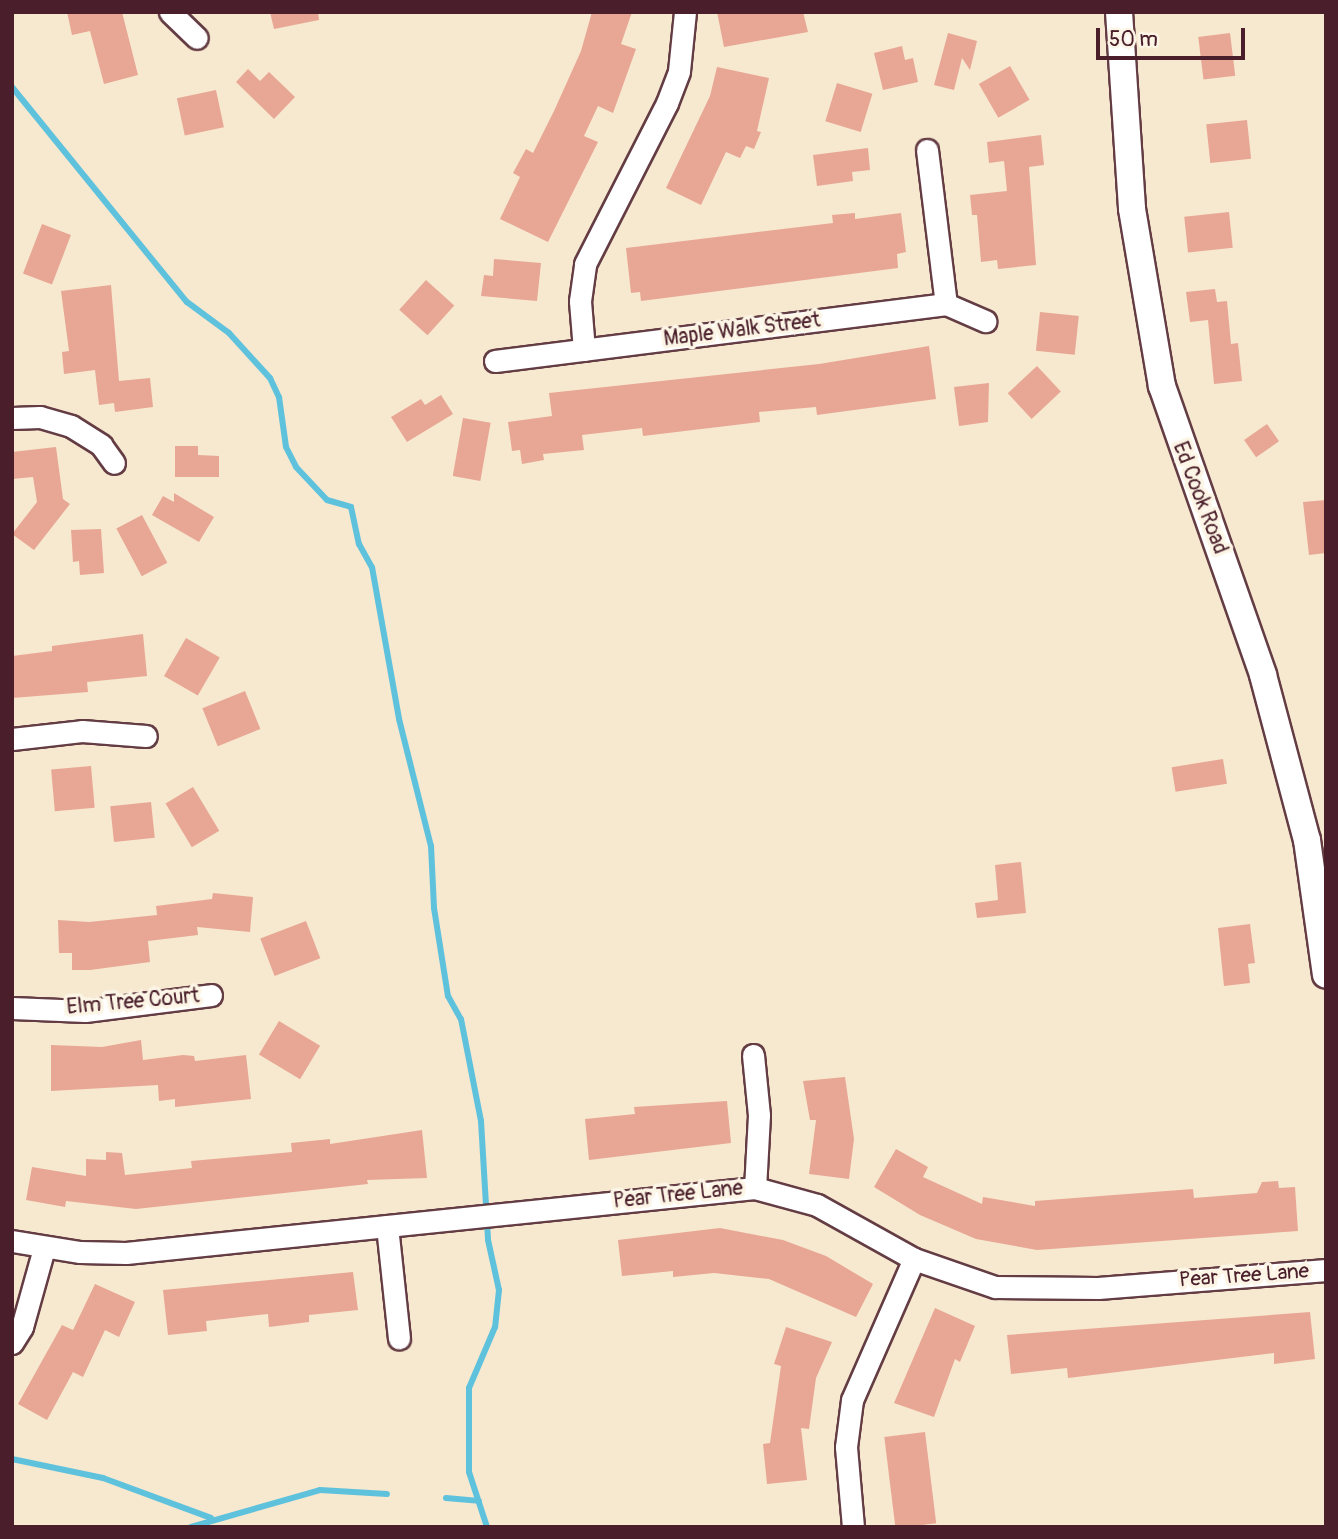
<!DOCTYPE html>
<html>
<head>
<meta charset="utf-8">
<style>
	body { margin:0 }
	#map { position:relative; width:1338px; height:1539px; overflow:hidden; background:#f7e8d0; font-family:Pangolin,sans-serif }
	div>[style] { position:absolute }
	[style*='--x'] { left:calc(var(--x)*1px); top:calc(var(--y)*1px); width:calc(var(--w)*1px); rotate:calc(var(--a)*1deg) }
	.stream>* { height:6px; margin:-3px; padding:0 3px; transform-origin:3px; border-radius:3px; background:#5fc2dd }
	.building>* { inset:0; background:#e8a794; transform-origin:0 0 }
	.roads { filter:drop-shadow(2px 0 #643d44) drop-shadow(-2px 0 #643d44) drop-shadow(0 2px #643d44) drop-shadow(0 -2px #643d44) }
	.minor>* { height:21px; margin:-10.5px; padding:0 10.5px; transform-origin:10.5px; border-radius:10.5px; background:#fff }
	.tertiary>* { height:26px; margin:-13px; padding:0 13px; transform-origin:13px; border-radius:13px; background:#fff }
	span { translate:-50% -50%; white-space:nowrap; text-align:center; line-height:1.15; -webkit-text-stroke:7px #fcf5e5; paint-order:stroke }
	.street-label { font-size:21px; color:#4a1f2b }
	.frame { position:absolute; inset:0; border:14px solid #4a1f2b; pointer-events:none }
	.scale { position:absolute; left:1096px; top:28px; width:149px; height:32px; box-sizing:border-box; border:4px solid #4a1f2b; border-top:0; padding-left:9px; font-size:21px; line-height:24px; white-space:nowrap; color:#4a1f2b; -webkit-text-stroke:5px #fcf5e5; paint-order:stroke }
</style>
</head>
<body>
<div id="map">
	<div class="stream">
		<div style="--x:12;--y:87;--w:277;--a:50.9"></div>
		<div style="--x:187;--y:302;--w:52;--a:36.4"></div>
		<div style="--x:229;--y:333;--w:61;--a:47.7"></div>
		<div style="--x:270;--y:378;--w:21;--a:65"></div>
		<div style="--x:279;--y:397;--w:50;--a:82"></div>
		<div style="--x:286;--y:447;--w:22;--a:63"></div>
		<div style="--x:296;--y:467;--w:45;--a:46.8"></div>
		<div style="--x:327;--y:500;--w:25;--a:16"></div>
		<div style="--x:351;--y:507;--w:38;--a:78"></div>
		<div style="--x:359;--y:544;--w:26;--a:61"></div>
		<div style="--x:372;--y:567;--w:154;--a:79.9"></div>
		<div style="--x:399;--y:719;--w:131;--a:75.9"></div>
		<div style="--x:431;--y:846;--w:62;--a:87.2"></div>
		<div style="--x:434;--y:908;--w:89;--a:81"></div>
		<div style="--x:448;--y:996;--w:26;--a:61"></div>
		<div style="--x:461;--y:1019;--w:104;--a:78.9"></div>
		<div style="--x:481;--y:1121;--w:119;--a:86.6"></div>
		<div style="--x:488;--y:1240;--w:51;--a:77.6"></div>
		<div style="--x:499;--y:1290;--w:37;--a:96"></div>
		<div style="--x:495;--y:1327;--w:66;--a:113.1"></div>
		<div style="--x:469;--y:1388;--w:84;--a:90"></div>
		<div style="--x:469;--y:1472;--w:58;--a:71.9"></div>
		<div style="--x:12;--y:1459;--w:93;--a:11.8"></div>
		<div style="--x:103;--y:1478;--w:115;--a:20.3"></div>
		<div style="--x:446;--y:1498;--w:33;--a:5"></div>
		<div style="--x:191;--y:1527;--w:134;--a:-16"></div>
		<div style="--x:320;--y:1490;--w:67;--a:3.4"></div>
	</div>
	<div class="building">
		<div style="clip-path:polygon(67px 12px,122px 12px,138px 75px,104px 84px,90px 31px,72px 35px)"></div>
		<div style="clip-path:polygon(270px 12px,318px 12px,319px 20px,274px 29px)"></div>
		<div style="clip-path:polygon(592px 12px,632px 12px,621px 44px,636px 49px,613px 113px,598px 106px,584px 136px,598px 142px,548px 242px,500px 219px,520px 177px,513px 173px,526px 149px,533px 153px,554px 111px,581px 51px)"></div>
		<div style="clip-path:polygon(717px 12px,803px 12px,808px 32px,724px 47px)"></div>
		<div style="clip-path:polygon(948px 33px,977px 41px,970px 70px,962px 58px,954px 90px,934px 85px)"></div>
		<div style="left:1230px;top:33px;width:43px;height:32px;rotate:83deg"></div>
		<div style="clip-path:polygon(902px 46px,905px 60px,913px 58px,918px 82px,883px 90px,874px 53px)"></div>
		<div style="left:1010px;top:66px;width:39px;height:36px;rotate:60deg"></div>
		<div style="clip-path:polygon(717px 67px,769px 78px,757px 131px,761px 132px,754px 149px,746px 146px,740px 158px,726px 152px,701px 205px,666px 188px,710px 96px)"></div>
		<div style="clip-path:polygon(248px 69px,260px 81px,269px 72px,295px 97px,274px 119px,236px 82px)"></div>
		<div style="left:837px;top:83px;width:37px;height:40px;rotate:17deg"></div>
		<div style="left:216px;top:90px;width:38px;height:40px;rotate:78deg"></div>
		<div style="left:1247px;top:120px;width:39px;height:41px;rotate:84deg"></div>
		<div style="clip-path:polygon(1041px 135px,1044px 165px,1029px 167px,1036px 265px,998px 269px,997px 260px,981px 262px,977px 215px,972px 215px,970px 195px,1007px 191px,1004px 161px,989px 163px,987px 142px)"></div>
		<div style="clip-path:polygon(868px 148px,870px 170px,852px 172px,853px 181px,817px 186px,813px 155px)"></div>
		<div style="left:1229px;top:212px;width:36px;height:45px;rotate:84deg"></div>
		<div style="clip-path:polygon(855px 213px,855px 219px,901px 213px,906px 252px,897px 254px,898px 268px,641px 301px,640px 292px,631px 293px,626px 248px,833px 223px,832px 215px)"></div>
		<div style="left:42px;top:224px;width:31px;height:53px;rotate:21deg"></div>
		<div style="clip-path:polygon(494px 259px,541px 263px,537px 301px,481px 296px,484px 275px,493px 276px)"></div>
		<div style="left:426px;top:280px;width:38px;height:40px;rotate:42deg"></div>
		<div style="clip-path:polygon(111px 285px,119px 381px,150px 378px,153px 407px,115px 412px,114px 403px,99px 405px,95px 370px,64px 374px,62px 352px,69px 351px,61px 291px)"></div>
		<div style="clip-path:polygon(1215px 289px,1217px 302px,1227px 301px,1231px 344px,1238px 343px,1242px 381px,1214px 384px,1208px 320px,1190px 322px,1186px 292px)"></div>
		<div style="left:1040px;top:312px;width:39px;height:39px;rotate:6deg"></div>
		<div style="clip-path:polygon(929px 346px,936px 399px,817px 415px,816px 407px,759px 412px,760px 422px,643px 436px,642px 428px,582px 435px,584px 450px,543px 454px,544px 460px,522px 464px,520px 450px,512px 451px,508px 422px,552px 416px,549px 393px,819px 364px)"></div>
		<div style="left:1037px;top:366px;width:35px;height:40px;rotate:47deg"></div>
		<div style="clip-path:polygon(989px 383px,988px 422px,959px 426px,954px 387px)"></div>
		<div style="clip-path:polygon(441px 395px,453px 414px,407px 442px,391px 417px,421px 399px,425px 405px)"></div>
		<div style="left:463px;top:418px;width:28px;height:59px;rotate:10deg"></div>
		<div style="left:1267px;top:424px;width:21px;height:28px;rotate:55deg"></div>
		<div style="clip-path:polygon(175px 446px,198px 446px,198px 455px,219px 456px,219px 477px,175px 477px)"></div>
		<div style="clip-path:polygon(56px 447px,63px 499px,70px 504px,34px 550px,12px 534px,37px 502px,33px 477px,12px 479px,12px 452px)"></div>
		<div style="clip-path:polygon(174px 493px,214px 517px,199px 542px,152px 515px,163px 496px,174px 502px)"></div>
		<div style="clip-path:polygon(1326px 500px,1326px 553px,1309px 555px,1303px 502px)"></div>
		<div style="left:142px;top:515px;width:54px;height:29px;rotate:62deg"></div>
		<div style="clip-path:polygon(101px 529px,104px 573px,80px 575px,79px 561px,73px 562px,71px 530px)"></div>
		<div style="clip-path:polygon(143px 634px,147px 676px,87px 682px,88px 692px,12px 698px,12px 656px,52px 651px,52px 646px)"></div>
		<div style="left:186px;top:638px;width:39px;height:44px;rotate:30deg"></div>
		<div style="left:245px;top:691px;width:41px;height:46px;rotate:68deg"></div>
		<div style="left:1223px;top:759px;width:25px;height:52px;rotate:81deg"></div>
		<div style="left:91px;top:766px;width:42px;height:40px;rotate:85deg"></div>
		<div style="left:193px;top:787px;width:51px;height:32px;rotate:59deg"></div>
		<div style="left:151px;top:802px;width:36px;height:41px;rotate:84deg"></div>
		<div style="clip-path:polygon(1021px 862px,1026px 913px,977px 918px,975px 903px,998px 900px,995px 865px)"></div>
		<div style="clip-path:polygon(213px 893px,253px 897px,250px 932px,197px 927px,198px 935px,148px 941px,150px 962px,90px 970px,72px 970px,72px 953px,59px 953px,58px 920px,89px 922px,157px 915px,156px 906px,212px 899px)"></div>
		<div style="left:306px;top:921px;width:40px;height:49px;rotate:69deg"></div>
		<div style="clip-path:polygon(1250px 924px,1255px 963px,1248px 964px,1250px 983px,1224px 986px,1218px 928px)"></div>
		<div style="left:279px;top:1021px;width:48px;height:39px;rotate:31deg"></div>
		<div style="clip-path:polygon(141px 1040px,143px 1060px,183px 1055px,194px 1056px,195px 1061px,246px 1055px,251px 1099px,175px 1107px,175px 1099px,159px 1101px,158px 1085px,51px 1091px,51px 1045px,102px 1047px)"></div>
		<div style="clip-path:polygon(845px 1077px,854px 1139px,849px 1179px,809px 1174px,816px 1120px,810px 1120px,803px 1081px)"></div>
		<div style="clip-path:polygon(727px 1101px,731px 1143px,589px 1160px,585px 1119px,635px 1114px,634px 1107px)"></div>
		<div style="clip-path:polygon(422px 1130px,427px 1178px,367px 1180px,368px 1184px,136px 1209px,66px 1201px,65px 1207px,26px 1200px,32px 1167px,86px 1176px,86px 1159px,106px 1160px,106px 1152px,122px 1153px,125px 1175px,192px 1168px,191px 1161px,292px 1152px,291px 1143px,330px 1139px,330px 1144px)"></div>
		<div style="clip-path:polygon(896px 1149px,928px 1167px,923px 1177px,982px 1204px,983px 1197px,1035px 1206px,1035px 1201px,1193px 1189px,1194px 1198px,1257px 1193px,1262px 1182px,1278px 1181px,1279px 1188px,1295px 1187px,1298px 1231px,1037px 1250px,976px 1239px,920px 1215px,874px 1187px)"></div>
		<div style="clip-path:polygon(720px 1228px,783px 1240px,826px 1256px,873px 1284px,856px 1317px,769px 1279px,714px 1273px,673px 1277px,673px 1271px,622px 1276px,618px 1240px)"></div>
		<div style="clip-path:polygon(353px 1272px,358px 1310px,309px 1315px,309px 1322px,269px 1327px,268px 1314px,206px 1321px,207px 1331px,168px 1335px,163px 1290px)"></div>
		<div style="clip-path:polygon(95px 1284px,135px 1302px,119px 1337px,105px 1330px,83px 1377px,73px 1372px,47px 1420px,18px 1404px,62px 1325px,73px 1330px)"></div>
		<div style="clip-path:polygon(935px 1308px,975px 1326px,960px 1362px,955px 1359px,934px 1417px,894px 1403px)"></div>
		<div style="clip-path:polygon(1310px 1312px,1315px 1359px,1274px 1364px,1274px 1353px,1068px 1378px,1067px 1368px,1011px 1374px,1007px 1335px)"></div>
		<div style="clip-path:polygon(786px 1327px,832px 1342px,816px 1378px,809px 1429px,801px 1428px,807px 1480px,767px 1484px,763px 1444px,770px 1443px,781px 1366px,774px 1364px)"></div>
		<div style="left:925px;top:1432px;width:92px;height:41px;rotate:83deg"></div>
	</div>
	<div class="roads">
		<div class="minor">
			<div style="--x:170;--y:12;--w:37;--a:44"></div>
			<div style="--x:927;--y:150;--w:155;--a:83"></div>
			<div style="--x:584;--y:350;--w:49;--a:-94.7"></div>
			<div style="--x:580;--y:301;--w:37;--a:-82"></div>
			<div style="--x:585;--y:264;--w:181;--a:-63"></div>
			<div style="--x:667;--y:103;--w:34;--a:-69"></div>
			<div style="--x:679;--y:71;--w:59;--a:-84.2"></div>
			<div style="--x:495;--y:361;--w:455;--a:-7.2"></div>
			<div style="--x:946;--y:304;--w:43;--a:23.6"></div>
			<div style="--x:12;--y:418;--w:28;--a:-2"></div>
			<div style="--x:40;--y:417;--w:32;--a:16"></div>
			<div style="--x:71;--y:426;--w:36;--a:32"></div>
			<div style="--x:101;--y:445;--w:22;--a:54"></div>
			<div style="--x:12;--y:739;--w:70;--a:-6.5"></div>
			<div style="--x:82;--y:731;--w:64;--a:4.5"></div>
			<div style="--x:12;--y:1008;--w:73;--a:2.4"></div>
			<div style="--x:85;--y:1011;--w:127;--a:-7.2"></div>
			<div style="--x:753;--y:1055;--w:60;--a:84.3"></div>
			<div style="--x:759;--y:1115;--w:73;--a:93.1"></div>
			<div style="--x:387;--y:1226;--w:113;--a:83.9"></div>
			<div style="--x:12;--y:1241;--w:69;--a:9.2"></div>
			<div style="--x:80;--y:1252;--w:46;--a:1.2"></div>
			<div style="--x:126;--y:1253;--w:632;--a:-5.9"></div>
			<div style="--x:755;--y:1188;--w:64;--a:15.3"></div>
			<div style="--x:817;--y:1205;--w:111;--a:29.1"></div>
			<div style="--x:914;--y:1259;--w:86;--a:19.1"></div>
			<div style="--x:995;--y:1287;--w:103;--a:0.6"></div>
			<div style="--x:1098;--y:1288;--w:229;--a:-4.5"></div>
			<div style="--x:12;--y:1343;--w:19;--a:-58"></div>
			<div style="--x:22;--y:1327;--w:82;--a:-74.4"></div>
			<div style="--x:853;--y:1527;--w:80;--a:-95"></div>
			<div style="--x:846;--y:1447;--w:47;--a:-82.7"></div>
			<div style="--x:852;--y:1400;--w:154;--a:-66.3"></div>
		</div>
		<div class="tertiary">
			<div style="--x:1119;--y:12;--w:197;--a:86.2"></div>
			<div style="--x:1132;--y:209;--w:180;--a:80.4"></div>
			<div style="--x:1162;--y:386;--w:306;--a:70.7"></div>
			<div style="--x:1263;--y:675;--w:171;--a:75.1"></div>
			<div style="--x:1307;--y:840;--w:136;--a:82"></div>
		</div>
	</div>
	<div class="street-label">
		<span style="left:742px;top:330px;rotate:-7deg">Maple Walk Street</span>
		<span style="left:1200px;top:498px;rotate:69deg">Ed Cook Road</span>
		<span style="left:133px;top:1002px;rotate:-5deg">Elm Tree Court</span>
		<span style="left:678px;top:1195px;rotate:-6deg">Pear Tree Lane</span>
		<span style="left:1244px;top:1276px;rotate:-4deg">Pear Tree Lane</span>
	</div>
	<div class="frame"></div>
	<div class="scale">50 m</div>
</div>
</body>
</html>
